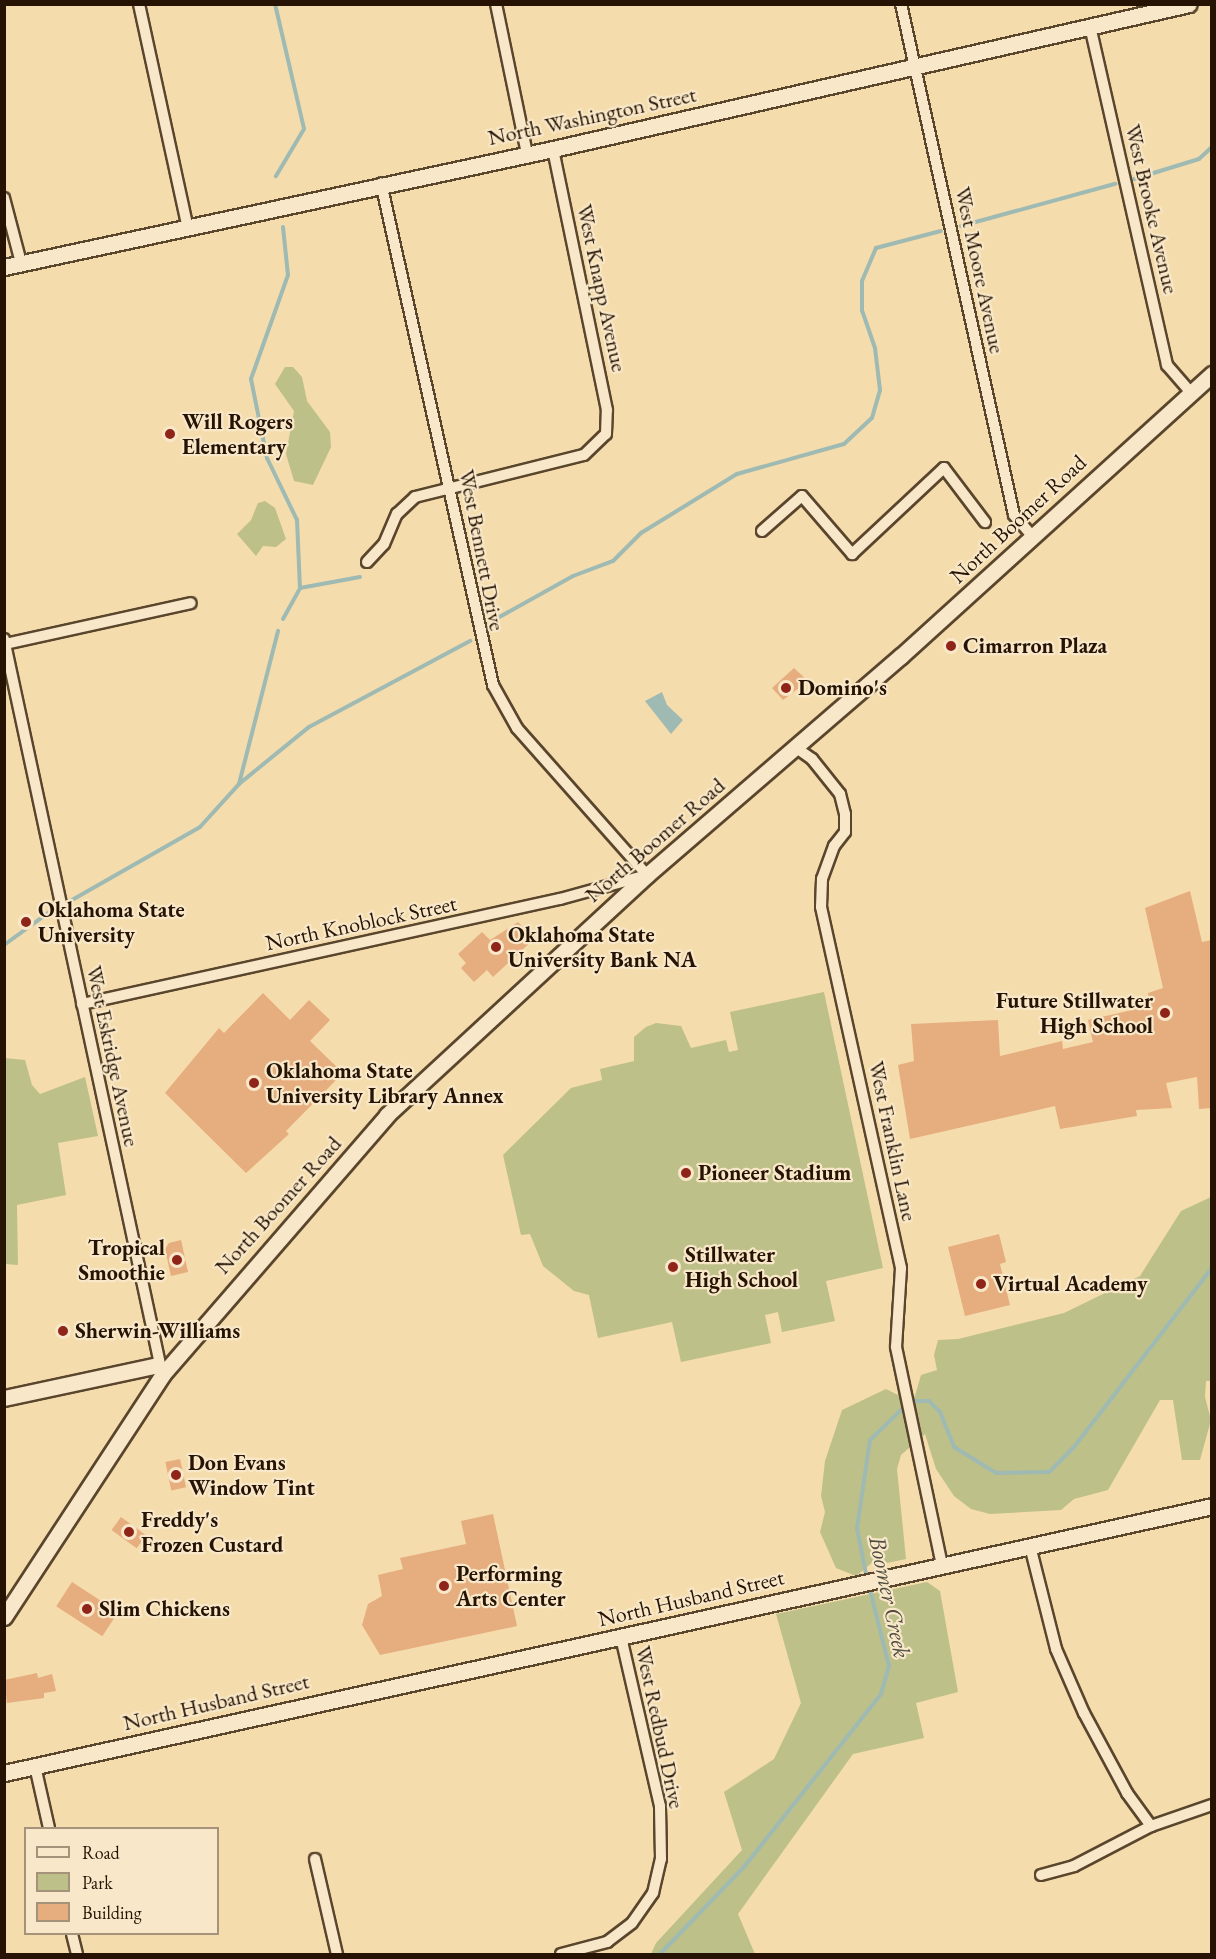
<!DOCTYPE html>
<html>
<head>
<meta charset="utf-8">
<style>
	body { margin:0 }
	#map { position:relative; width:1216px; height:1959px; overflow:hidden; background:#f5dcac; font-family:"EB Garamond",serif }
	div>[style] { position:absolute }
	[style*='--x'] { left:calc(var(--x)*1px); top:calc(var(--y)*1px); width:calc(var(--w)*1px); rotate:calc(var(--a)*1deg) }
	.green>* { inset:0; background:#bdc088 }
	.water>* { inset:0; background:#9ebab2 }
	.stream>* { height:4px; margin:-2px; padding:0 2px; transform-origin:2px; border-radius:2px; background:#9ebab2 }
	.building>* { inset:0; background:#e6ad7e; transform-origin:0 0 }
	.roads { filter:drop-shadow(2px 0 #5a452d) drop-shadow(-2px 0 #5a452d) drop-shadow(0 2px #5a452d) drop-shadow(0 -2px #5a452d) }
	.street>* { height:10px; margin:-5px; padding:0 5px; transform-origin:5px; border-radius:5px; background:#f8e8c9 }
	.secondary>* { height:15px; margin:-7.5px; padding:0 7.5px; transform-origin:7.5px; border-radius:7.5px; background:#f8e8c9 }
	.dots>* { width:16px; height:16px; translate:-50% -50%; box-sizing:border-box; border:3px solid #f8e8c9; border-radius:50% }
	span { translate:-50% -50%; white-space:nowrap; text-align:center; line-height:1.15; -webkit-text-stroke:4.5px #f8e8c9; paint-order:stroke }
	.street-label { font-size:22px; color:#261303 }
	.poi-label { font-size:22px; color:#261303; font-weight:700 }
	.left { translate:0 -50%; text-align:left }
	.right { translate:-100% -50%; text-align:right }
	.water-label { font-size:24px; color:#504d40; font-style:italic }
	.frame { position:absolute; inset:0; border:6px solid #261303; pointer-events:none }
	.legend { position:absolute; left:24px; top:1827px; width:195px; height:108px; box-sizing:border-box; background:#f8e8c9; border:2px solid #a4937a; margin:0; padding:8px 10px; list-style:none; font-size:18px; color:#261303 }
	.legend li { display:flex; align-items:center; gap:12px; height:30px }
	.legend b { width:30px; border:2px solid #a4937a }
</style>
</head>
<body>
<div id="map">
	<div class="green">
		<div style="clip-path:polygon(285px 367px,293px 367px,302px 377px,307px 401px,330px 432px,331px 447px,313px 485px,294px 481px,286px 454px,294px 411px,275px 384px)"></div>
		<div style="clip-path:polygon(265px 501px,275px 508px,286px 539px,276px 547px,263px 546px,256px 556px,237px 534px,251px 520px,258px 503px)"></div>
		<div style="clip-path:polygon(824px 992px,883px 1268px,826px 1281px,835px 1321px,782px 1332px,778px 1312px,765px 1315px,771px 1343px,681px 1362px,672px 1322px,598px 1338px,589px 1295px,574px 1291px,543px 1266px,530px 1234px,521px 1235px,503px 1155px,571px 1088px,602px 1080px,600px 1069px,634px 1061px,634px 1037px,646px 1027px,656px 1023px,681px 1026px,691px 1048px,726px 1040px,729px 1052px,738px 1050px,730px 1012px)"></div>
		<div style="clip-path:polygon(4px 1058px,25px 1060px,32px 1085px,40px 1094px,85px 1077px,98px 1136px,58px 1143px,66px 1195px,17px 1205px,18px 1265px,5px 1264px)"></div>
		<div style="clip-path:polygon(1211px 1197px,1212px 1381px,1206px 1381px,1205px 1397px,1211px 1420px,1200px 1460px,1182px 1460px,1173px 1400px,1160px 1400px,1108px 1490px,1074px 1499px,1061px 1510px,990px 1514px,971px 1509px,954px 1496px,936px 1469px,925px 1434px,901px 1455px,897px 1469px,906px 1559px,887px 1563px,878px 1558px,856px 1576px,836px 1568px,820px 1532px,825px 1512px,821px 1496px,825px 1461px,842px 1410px,886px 1389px,902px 1397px,915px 1396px,921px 1375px,937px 1370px,934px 1355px,938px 1340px,958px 1339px,1064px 1313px,1140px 1276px,1181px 1211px)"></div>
		<div style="clip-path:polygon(927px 1582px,940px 1591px,958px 1692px,916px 1703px,924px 1738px,853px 1754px,738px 1914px,755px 1954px,651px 1954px,656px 1943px,742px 1850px,724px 1792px,774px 1759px,801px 1703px,776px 1614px)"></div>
	</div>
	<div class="water">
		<div style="clip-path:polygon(662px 692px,667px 705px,683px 720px,671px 734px,645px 701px)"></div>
	</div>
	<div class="stream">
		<div style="--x:275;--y:4;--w:128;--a:76.9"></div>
		<div style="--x:304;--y:129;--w:55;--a:120.8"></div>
		<div style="--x:1134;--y:179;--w:68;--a:-17.1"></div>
		<div style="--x:1199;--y:159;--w:18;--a:-43"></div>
		<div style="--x:961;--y:226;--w:160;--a:-15.3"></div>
		<div style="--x:283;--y:227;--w:48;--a:84.1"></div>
		<div style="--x:288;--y:275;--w:110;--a:109.6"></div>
		<div style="--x:251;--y:379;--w:81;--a:78.6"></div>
		<div style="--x:267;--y:458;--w:69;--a:64.2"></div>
		<div style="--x:297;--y:520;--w:68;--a:87.5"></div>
		<div style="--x:283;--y:619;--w:35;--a:-61"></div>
		<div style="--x:300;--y:588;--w:61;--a:-10.4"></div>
		<div style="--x:494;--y:620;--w:90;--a:-29.1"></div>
		<div style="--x:573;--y:576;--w:43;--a:-20.6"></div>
		<div style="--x:613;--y:561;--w:40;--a:-45"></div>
		<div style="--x:641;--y:533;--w:113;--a:-31.6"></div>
		<div style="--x:737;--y:474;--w:111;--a:-15.7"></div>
		<div style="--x:844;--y:444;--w:38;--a:-43"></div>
		<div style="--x:872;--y:418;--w:29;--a:-74"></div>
		<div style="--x:880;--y:390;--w:42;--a:-96.8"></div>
		<div style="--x:875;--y:348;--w:39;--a:-109"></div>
		<div style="--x:862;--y:311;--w:30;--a:-90"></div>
		<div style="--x:862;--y:281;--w:36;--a:-67"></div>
		<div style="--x:876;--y:248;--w:67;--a:-14.7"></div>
		<div style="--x:239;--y:784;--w:158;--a:-75.7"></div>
		<div style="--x:72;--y:900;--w:147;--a:-29.7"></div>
		<div style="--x:200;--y:827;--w:58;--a:-47.8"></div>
		<div style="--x:239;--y:784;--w:90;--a:-39.2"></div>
		<div style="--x:309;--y:727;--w:183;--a:-28.1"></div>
		<div style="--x:4;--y:945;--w:58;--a:-35.9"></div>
		<div style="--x:867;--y:1579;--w:52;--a:-101.1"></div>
		<div style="--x:857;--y:1528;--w:89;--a:-81.6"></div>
		<div style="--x:870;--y:1440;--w:42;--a:-44"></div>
		<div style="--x:900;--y:1411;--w:18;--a:-34"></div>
		<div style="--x:915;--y:1401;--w:14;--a:0"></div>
		<div style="--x:929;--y:1401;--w:16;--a:45"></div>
		<div style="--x:940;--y:1412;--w:38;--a:68"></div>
		<div style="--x:954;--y:1447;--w:49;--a:31.8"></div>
		<div style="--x:996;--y:1473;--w:53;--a:-1.1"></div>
		<div style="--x:1049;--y:1472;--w:35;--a:-45"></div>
		<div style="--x:1074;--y:1447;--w:226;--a:-52.4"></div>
		<div style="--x:660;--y:1954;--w:121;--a:-46"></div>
		<div style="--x:744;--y:1867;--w:221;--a:-51.6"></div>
		<div style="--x:881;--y:1694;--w:29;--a:-74"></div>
		<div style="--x:889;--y:1666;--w:82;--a:-104"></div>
	</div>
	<div class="building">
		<div style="clip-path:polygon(794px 668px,808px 681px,783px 700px,772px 688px)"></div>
		<div style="clip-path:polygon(1190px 891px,1202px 942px,1212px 940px,1212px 1108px,1199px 1109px,1197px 1077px,1166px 1083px,1172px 1108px,1136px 1110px,1137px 1116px,1060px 1129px,1055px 1106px,910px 1139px,898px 1065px,914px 1061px,911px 1024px,998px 1020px,1000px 1056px,1062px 1041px,1063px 1049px,1093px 1042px,1088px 1020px,1150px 1006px,1148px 993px,1163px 988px,1145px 908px)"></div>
		<div style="clip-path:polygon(518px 922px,534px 939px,493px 977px,487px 970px,474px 982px,461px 968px,466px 963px,458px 954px,482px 932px,490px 940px)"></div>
		<div style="clip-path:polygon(263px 993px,290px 1020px,309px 1000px,330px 1020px,310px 1041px,343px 1073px,286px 1131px,289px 1134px,246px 1173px,165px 1093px,219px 1028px,224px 1033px)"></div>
		<div style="clip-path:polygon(999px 1234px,1006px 1262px,1000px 1264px,1010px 1305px,965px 1316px,948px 1247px)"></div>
		<div style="clip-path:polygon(181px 1240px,188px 1272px,171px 1276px,165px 1249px,169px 1243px)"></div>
		<div style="left:180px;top:1459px;width:29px;height:15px;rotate:78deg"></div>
		<div style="clip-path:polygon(493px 1514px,517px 1626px,380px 1655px,362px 1625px,368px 1604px,382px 1596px,378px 1575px,403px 1569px,400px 1558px,466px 1544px,461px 1521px)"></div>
		<div style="left:121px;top:1517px;width:31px;height:16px;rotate:36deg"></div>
		<div style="left:72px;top:1582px;width:55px;height:29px;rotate:33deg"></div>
		<div style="clip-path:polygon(37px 1673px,38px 1678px,52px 1674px,56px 1691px,44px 1693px,44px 1698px,7px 1703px,4px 1680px)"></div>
	</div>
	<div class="roads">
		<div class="street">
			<div style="--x:139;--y:4;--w:226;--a:77.7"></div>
			<div style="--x:496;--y:4;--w:153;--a:78.3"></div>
			<div style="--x:901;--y:4;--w:523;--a:77.53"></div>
			<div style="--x:1014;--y:515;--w:29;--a:49"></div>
			<div style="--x:1090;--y:26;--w:348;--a:77.2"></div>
			<div style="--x:1167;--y:365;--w:37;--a:49"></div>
			<div style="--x:4;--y:198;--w:67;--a:75.3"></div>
			<div style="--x:762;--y:531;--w:53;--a:-41.2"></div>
			<div style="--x:802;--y:496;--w:77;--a:49.2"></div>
			<div style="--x:852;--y:554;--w:126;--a:-43.1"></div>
			<div style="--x:944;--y:468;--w:68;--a:52.8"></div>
			<div style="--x:367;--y:562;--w:25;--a:-47"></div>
			<div style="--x:384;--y:544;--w:33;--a:-67"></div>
			<div style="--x:397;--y:514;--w:25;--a:-43"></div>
			<div style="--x:415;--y:497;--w:174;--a:-14"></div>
			<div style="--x:584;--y:455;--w:30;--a:-44"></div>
			<div style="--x:606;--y:434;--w:24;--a:-88"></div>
			<div style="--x:607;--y:410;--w:267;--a:-101.7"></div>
			<div style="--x:4;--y:639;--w:747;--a:77.86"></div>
			<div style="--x:5;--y:644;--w:190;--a:-12.4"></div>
			<div style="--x:795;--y:747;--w:21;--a:35"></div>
			<div style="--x:812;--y:759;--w:45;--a:51.3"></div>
			<div style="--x:840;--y:794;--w:21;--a:76"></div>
			<div style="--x:845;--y:814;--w:18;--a:90"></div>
			<div style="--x:845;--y:832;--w:18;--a:128"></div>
			<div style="--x:834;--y:846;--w:35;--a:110"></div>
			<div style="--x:822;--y:879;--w:28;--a:92"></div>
			<div style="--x:821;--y:907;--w:370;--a:77.5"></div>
			<div style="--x:901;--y:1268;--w:79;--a:93.6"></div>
			<div style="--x:896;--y:1347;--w:223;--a:78.1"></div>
			<div style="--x:82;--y:1004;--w:489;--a:-12.4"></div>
			<div style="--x:560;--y:899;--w:90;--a:-15.4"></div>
			<div style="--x:647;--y:875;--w:196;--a:-131.5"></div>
			<div style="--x:517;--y:728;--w:49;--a:-119.2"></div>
			<div style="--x:493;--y:685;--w:514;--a:-102.58"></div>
			<div style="--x:1030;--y:1546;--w:106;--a:75.8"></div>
			<div style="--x:1056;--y:1649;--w:70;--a:66.4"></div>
			<div style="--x:1084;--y:1713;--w:91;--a:61.7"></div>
			<div style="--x:1127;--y:1793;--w:41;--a:54"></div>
			<div style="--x:35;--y:1766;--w:64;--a:77.3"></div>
			<div style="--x:315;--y:1859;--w:98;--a:77"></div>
			<div style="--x:1041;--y:1875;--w:34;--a:-15"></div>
			<div style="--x:1074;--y:1866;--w:87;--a:-27.5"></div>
			<div style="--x:1151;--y:1826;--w:65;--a:-19"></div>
			<div style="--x:72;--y:1934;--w:21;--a:76"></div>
			<div style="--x:561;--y:1954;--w:48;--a:-14.6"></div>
			<div style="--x:607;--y:1942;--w:31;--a:-37"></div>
			<div style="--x:632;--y:1923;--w:37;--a:-55"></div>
			<div style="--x:653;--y:1893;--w:35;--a:-77"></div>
			<div style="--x:661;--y:1859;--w:53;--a:-91.1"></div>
			<div style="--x:660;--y:1806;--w:173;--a:-103"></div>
		</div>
		<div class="secondary">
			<div style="--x:4;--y:267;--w:562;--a:-12.13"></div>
			<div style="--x:553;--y:149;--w:652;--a:-12.84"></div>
			<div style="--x:4;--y:1398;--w:157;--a:-12.1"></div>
			<div style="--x:4;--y:1617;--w:290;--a:-56.8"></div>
			<div style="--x:163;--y:1374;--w:342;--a:-49.1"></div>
			<div style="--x:387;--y:1115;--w:354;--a:-42.7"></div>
			<div style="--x:647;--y:875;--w:335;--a:-40.8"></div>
			<div style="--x:901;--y:656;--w:420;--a:-42.2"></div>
			<div style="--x:4;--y:1773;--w:1237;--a:-12.46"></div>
		</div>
	</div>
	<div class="dots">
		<div style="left:170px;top:434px;background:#8f2418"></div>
		<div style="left:951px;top:646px;background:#8f2418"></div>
		<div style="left:786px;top:688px;background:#8f2418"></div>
		<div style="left:26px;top:922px;background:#8f2418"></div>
		<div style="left:496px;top:947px;background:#8f2418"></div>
		<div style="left:1165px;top:1013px;background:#8f2418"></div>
		<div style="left:254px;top:1083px;background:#8f2418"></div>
		<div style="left:686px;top:1173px;background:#8f2418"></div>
		<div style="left:177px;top:1260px;background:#8f2418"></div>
		<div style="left:673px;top:1267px;background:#8f2418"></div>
		<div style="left:981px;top:1284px;background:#8f2418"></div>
		<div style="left:63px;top:1331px;background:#8f2418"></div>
		<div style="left:176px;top:1475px;background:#8f2418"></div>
		<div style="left:129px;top:1532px;background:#8f2418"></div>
		<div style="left:444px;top:1586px;background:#8f2418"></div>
		<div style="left:87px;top:1609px;background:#8f2418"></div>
	</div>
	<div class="street-label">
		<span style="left:592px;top:116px;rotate:-12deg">North Washington Street</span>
		<span style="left:1152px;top:209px;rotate:77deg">West Brooke Avenue</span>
		<span style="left:980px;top:270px;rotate:78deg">West Moore Avenue</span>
		<span style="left:602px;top:288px;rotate:78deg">West Knapp Avenue</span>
		<span style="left:1018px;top:519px;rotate:-43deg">North Boomer Road</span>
		<span style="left:482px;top:550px;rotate:79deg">West Bennett Drive</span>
		<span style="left:655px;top:840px;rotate:-41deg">North Boomer Road</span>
		<span style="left:361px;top:923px;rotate:-12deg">North Knoblock Street</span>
		<span style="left:113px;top:1056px;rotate:78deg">West Eskridge Avenue</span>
		<span style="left:893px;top:1141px;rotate:78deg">West Franklin Lane</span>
		<span style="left:278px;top:1205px;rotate:-48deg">North Boomer Road</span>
		<span style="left:691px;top:1598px;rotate:-13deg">North Husband Street</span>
		<span style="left:216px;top:1702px;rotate:-13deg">North Husband Street</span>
		<span style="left:660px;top:1727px;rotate:78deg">West Redbud Drive</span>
	</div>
	<div class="poi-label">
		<span class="left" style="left:182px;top:434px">Will Rogers<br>Elementary</span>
		<span class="left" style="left:963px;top:646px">Cimarron Plaza</span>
		<span class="left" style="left:798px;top:688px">Domino's</span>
		<span class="left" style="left:38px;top:922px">Oklahoma State<br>University</span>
		<span class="left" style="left:508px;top:947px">Oklahoma State<br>University Bank NA</span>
		<span class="right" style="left:1153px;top:1013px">Future Stillwater<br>High School</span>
		<span class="left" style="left:266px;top:1083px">Oklahoma State<br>University Library Annex</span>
		<span class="left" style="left:698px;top:1173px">Pioneer Stadium</span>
		<span class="right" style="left:165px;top:1260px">Tropical<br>Smoothie</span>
		<span class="left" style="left:685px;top:1267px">Stillwater<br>High School</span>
		<span class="left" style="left:993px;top:1284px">Virtual Academy</span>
		<span class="left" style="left:75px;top:1331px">Sherwin-Williams</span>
		<span class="left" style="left:188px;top:1475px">Don Evans<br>Window Tint</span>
		<span class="left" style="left:141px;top:1532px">Freddy's<br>Frozen Custard</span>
		<span class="left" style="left:456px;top:1586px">Performing<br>Arts Center</span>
		<span class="left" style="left:99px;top:1609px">Slim Chickens</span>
	</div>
	<div class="water-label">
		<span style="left:890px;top:1597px;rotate:78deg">Boomer Creek</span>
	</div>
	<div class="frame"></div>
	<ul class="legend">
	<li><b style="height:8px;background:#f8e8c9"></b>Road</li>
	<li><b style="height:16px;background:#bdc088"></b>Park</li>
	<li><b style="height:16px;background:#e6ad7e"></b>Building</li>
	</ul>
</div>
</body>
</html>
